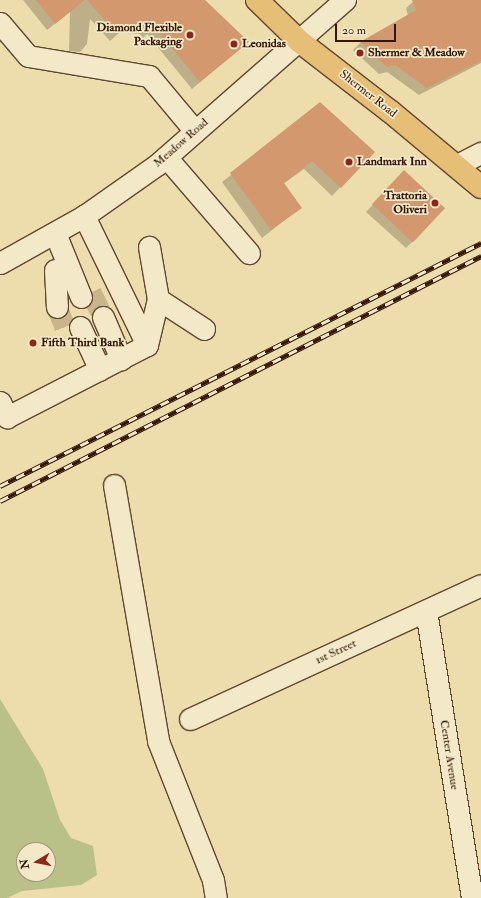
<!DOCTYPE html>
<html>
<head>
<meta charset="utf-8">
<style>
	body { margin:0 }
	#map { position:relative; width:481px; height:898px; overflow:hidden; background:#edddac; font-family:"IM FELL Double Pica",serif }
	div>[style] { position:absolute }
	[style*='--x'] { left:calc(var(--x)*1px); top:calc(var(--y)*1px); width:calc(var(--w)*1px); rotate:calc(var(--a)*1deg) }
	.green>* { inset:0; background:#b9c088 }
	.shadow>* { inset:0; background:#0003 }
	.building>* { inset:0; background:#d3986d; transform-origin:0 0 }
	.minor-tunnel>* { height:21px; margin-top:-10.5px; transform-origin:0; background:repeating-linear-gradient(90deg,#c8b58b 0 21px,transparent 0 31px) }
	.roads { filter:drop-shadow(1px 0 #624730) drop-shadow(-1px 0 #624730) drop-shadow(0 1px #624730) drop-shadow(0 -1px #624730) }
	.minor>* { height:21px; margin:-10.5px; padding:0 10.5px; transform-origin:10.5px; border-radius:10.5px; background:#f3e9c9 }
	.major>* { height:22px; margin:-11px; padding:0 11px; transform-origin:11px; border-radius:11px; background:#e6be76 }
	.rail>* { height:4.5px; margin-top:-2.25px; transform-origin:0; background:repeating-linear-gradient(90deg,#f3e9c9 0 9px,#341506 0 18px); box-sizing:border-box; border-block:1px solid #341506 }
	.dots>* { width:11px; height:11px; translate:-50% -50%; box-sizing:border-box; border:2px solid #f3e9c9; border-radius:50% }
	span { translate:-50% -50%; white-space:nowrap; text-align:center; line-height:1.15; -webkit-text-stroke:3.5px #f3e9c9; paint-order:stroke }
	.poi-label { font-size:12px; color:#341506; font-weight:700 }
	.right { translate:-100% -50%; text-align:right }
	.left { translate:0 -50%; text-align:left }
	.street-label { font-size:12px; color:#341506 }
	.north { position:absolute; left:16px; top:842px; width:40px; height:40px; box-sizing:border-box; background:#f3e9c9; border:1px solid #a7947b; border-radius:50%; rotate:260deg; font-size:11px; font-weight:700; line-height:16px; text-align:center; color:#341506 }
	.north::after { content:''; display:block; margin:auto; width:14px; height:18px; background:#8f2418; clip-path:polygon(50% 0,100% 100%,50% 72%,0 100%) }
	.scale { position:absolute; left:335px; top:24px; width:61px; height:18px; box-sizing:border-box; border:2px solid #341506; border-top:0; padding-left:5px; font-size:12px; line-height:14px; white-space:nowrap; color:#341506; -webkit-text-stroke:3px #f3e9c9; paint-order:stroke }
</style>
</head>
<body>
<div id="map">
	<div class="green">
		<div style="clip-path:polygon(evenodd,0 699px,43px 769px,60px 820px,71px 838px,93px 846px,97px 875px,81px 885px,22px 891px,7px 898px,0 898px,0 699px,24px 850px,48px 850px,48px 874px,24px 874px,24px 850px)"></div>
	</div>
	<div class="shadow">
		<div style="clip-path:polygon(23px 0,204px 0,248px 42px,192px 89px,147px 34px,143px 38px,140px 34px,120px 32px,110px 41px,90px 19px,87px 44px,80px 52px,69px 51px,70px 12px,47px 30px)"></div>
		<div style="clip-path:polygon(415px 0,481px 0,481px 63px,419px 95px,387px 72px,379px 74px,353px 50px,360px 43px,408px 16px,406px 8px)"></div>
		<div style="clip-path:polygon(320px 104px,374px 152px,332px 196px,304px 169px,283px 184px,300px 208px,262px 238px,222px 182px)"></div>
		<div style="clip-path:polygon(397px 179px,413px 241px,406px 248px,366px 212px)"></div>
	</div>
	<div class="building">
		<div style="clip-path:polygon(36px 0,85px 0,55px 24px)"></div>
		<div style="clip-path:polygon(87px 0,205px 0,249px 42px,200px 82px,155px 28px,151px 31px,147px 27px,128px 25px,117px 34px)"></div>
		<div style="clip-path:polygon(412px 0,481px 0,481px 61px,427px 88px,395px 65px,387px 67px,360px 42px,416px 10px)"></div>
		<div style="clip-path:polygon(320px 102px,375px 152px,341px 188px,312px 161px,284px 183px,302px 208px,271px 230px,230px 173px)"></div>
		<div style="left:404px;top:170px;width:56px;height:47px;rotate:43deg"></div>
	</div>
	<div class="minor-tunnel">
		<div style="--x:91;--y:292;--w:28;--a:64"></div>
		<div style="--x:57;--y:307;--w:29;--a:68"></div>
	</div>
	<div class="roads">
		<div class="minor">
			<div style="--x:0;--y:23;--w:43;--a:49.7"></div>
			<div style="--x:28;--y:56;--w:123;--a:9.4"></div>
			<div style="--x:149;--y:76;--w:72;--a:50.1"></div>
			<div style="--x:166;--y:157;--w:127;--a:49.2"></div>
			<div style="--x:457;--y:165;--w:27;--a:-27"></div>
			<div style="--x:55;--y:233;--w:69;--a:67.9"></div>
			<div style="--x:0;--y:263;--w:96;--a:-29.2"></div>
			<div style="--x:84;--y:216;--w:90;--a:-35.1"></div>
			<div style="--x:158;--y:164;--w:249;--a:-41.3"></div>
			<div style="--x:55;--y:270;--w:37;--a:87"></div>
			<div style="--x:158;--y:299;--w:55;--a:33.1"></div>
			<div style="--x:103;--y:317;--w:46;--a:66.8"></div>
			<div style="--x:80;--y:327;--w:47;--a:65.1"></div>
			<div style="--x:147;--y:345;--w:47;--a:-76.6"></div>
			<div style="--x:158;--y:299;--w:53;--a:-99.8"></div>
			<div style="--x:0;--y:402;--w:17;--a:65"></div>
			<div style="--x:7;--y:417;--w:157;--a:-27.2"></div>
			<div style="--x:147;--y:345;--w:144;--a:-116"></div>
			<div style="--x:114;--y:485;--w:260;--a:80.2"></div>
			<div style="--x:158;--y:741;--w:149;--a:68.4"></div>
			<div style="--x:213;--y:880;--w:18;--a:81"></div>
			<div style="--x:426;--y:611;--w:291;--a:80.9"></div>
			<div style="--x:190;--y:719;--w:320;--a:-24.7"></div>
		</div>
		<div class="major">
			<div style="--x:257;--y:0;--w:59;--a:44.3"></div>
			<div style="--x:299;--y:41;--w:116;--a:37.7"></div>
			<div style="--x:391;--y:112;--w:117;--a:39.8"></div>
		</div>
	</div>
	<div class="rail">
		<div style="--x:0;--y:486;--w:539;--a:-26.8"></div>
		<div style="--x:0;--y:501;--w:540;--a:-26.99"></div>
	</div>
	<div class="dots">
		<div style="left:190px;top:35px;background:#8f2418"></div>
		<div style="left:234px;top:44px;background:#8f2418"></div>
		<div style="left:360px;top:53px;background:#8f2418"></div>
		<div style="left:349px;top:162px;background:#8f2418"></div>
		<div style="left:435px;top:203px;background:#8f2418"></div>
		<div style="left:33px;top:343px;background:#8f2418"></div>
	</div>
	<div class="poi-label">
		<span class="right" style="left:182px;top:35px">Diamond Flexible<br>Packaging</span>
		<span class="left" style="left:242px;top:44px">Leonidas</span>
		<span class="left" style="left:368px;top:53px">Shermer &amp; Meadow</span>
		<span class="left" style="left:357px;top:162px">Landmark Inn</span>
		<span class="right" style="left:427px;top:203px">Trattoria<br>Oliveri</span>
		<span class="left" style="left:41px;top:343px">Fifth Third Bank</span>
	</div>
	<div class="street-label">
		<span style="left:368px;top:94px;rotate:38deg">Shermer Road</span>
		<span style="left:181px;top:143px;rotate:-41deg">Meadow Road</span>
		<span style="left:336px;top:652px;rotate:-25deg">1st Street</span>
		<span style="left:449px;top:755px;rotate:81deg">Center Avenue</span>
	</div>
	<div class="north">N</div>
	<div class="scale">20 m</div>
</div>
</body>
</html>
